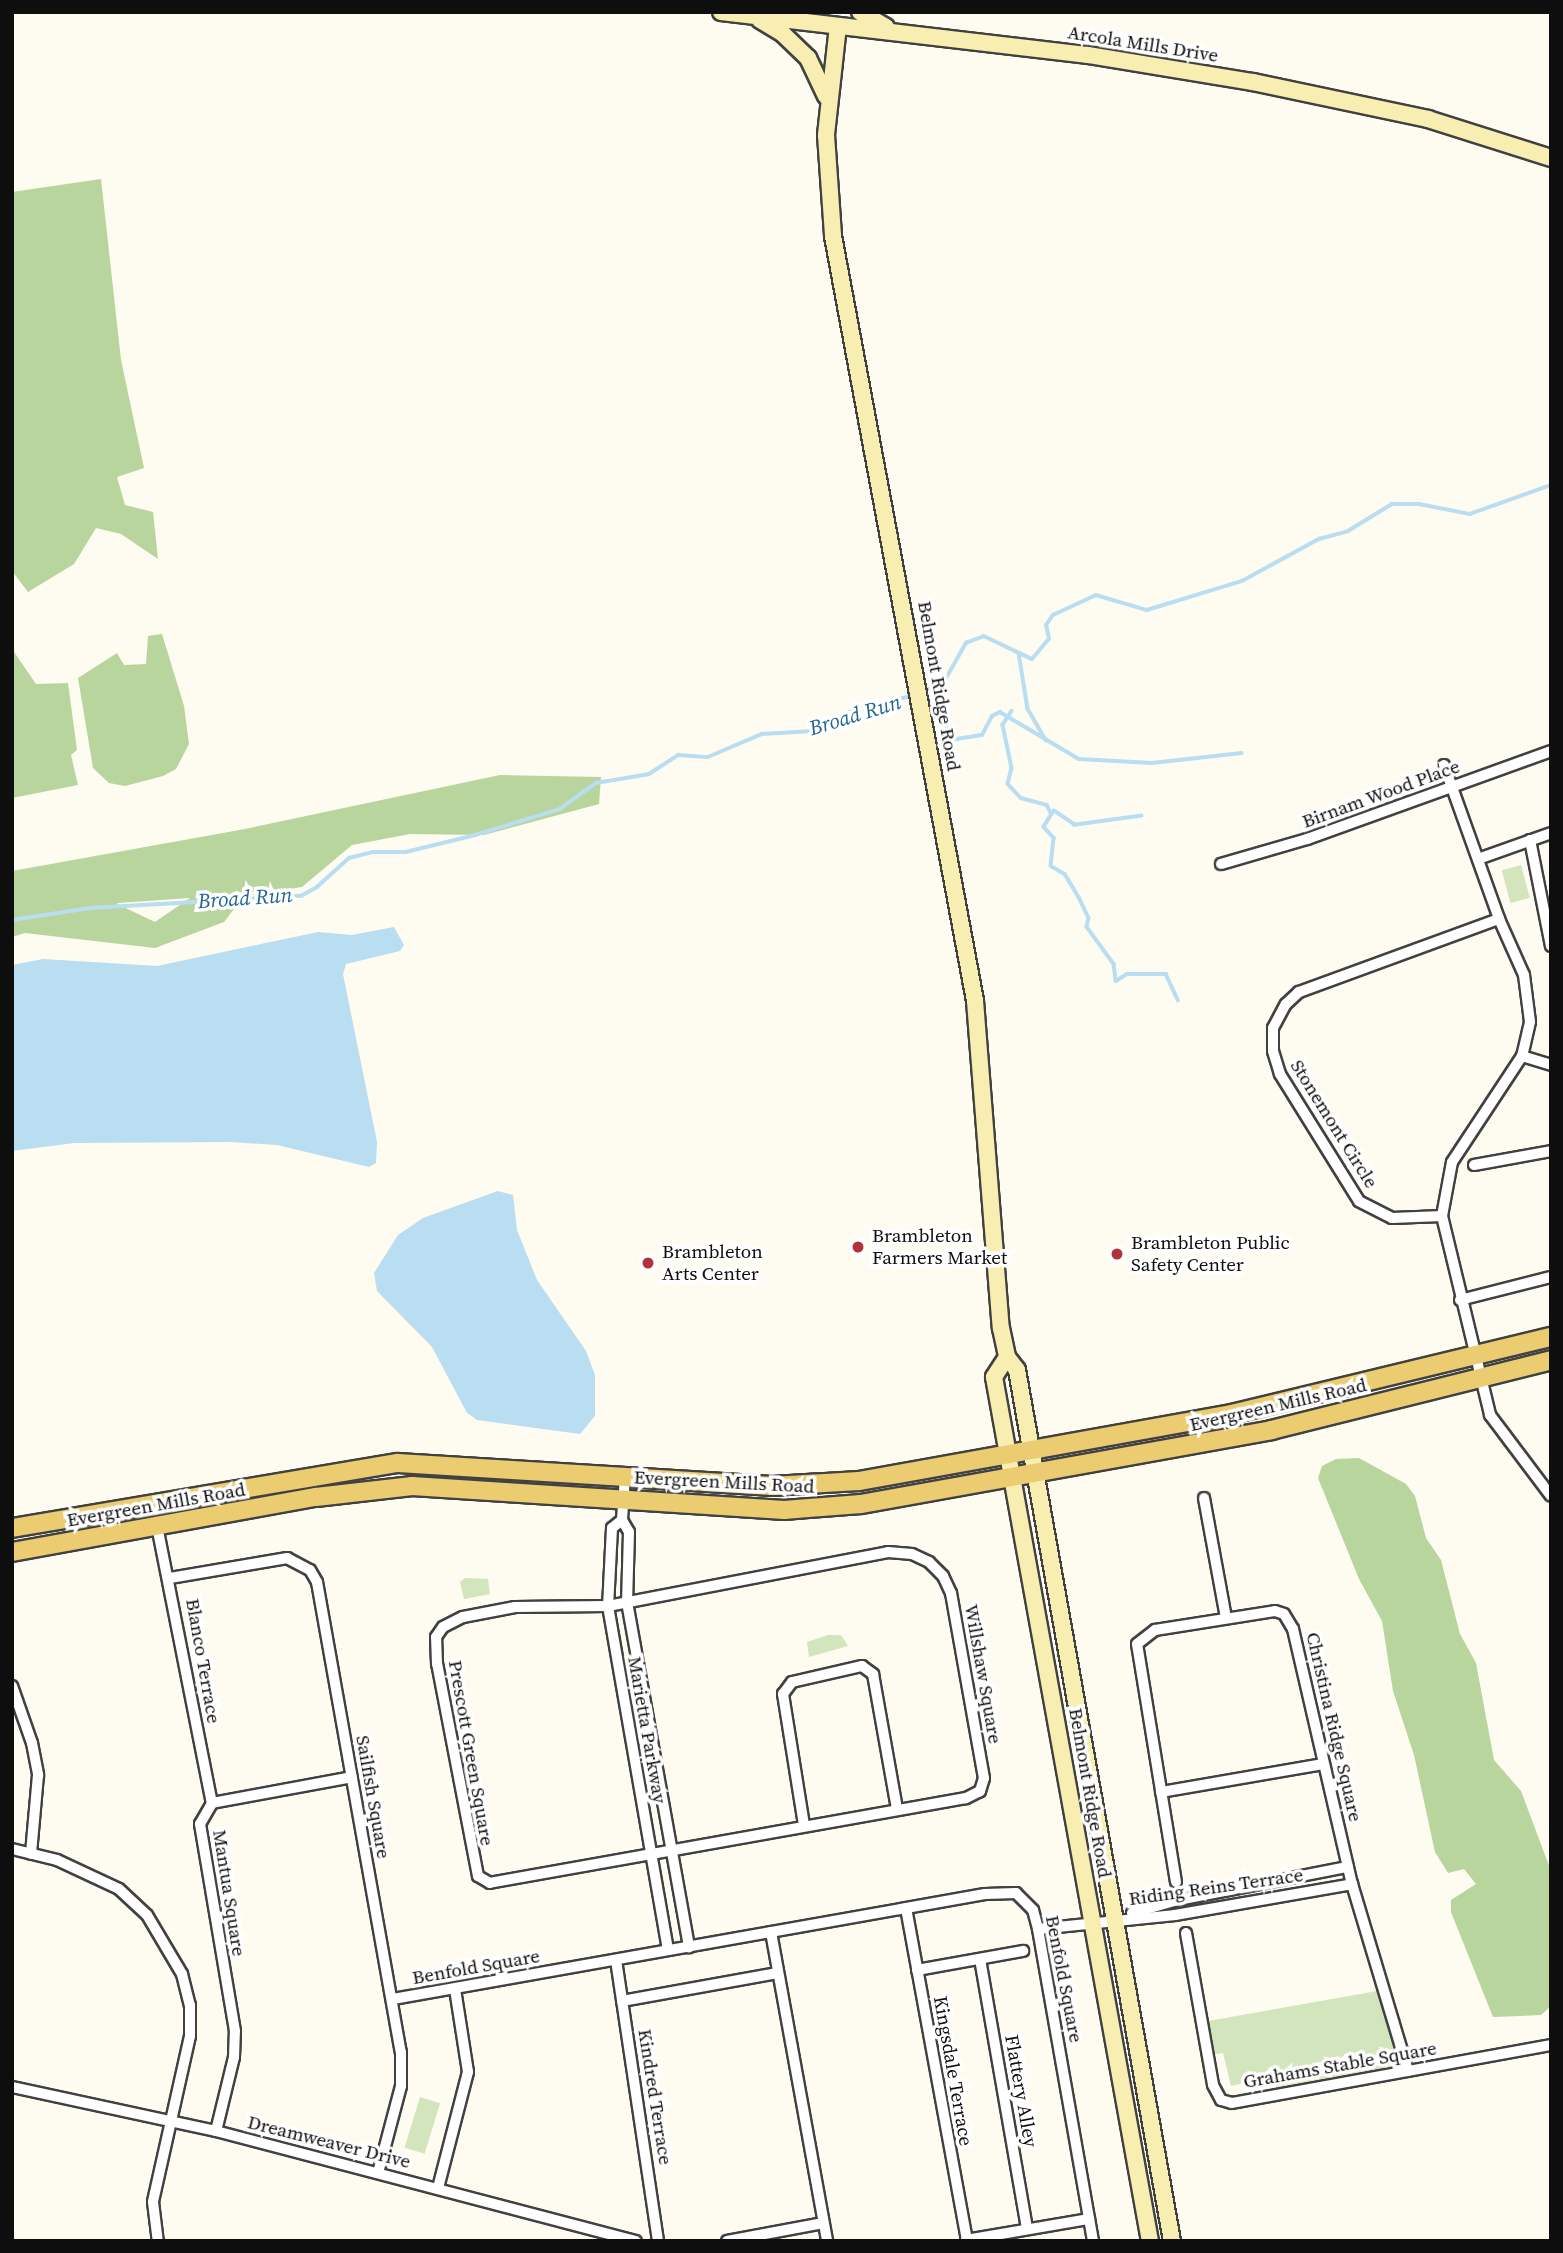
<!DOCTYPE html>
<html>
<head>
<meta charset="utf-8">
<style>
	body { margin:0 }
	#map { position:relative; width:1563px; height:2253px; overflow:hidden; background:#fefbf0; font-family:"Source Serif 4",serif }
	div>[style] { position:absolute }
	[style*='--x'] { left:calc(var(--x)*1px); top:calc(var(--y)*1px); width:calc(var(--w)*1px); rotate:calc(var(--a)*1deg) }
	.green>* { inset:0; background:#d2e5bc; transform-origin:0 0 }
	.forest>* { inset:0; background:#b7d59d }
	.water>* { inset:0; background:#b9ddf1 }
	.stream>* { height:3.5px; margin:-1.75px; padding:0 1.75px; transform-origin:1.75px; border-radius:1.75px; background:#b9ddf1 }
	.roads { filter:drop-shadow(2px 0 #414141) drop-shadow(-2px 0 #414141) drop-shadow(0 2px #414141) drop-shadow(0 -2px #414141) }
	.street>* { height:10px; margin:-5px; padding:0 5px; transform-origin:5px; border-radius:5px; background:#fff }
	.secondary>* { height:16px; margin:-8px; padding:0 8px; transform-origin:8px; border-radius:8px; background:#f8eeb1 }
	.primary>* { height:18px; margin:-9px; padding:0 9px; transform-origin:9px; border-radius:9px; background:#eccc71 }
	.dots>* { width:19px; height:19px; translate:-50% -50%; box-sizing:border-box; border:4px solid #fff; border-radius:50% }
	span { translate:-50% -50%; white-space:nowrap; text-align:center; line-height:1.15; -webkit-text-stroke:7px #fff; paint-order:stroke }
	.street-label { font-size:19px; color:#0e0e0e }
	.poi-label { font-size:19px; color:#0e0e0e }
	.left { translate:0 -50%; text-align:left }
	.water-label { font-size:21px; color:#226594; font-style:italic }
	.frame { position:absolute; inset:0; border:14px solid #0e0e0e; pointer-events:none }
</style>
</head>
<body>
<div id="map">
	<div class="green">
		<div style="left:1521px;top:865px;width:34px;height:20px;rotate:75deg"></div>
		<div style="clip-path:polygon(465px 1578px,488px 1579px,490px 1594px,464px 1599px,460px 1582px)"></div>
		<div style="clip-path:polygon(828px 1635px,841px 1635px,848px 1646px,809px 1657px,807px 1642px)"></div>
		<div style="clip-path:polygon(1377px 1991px,1397px 2054px,1389px 2067px,1276px 2087px,1272px 2077px,1231px 2086px,1223px 2053px,1215px 2054px,1208px 2021px)"></div>
		<div style="left:420px;top:2097px;width:21px;height:53px;rotate:17deg"></div>
	</div>
	<div class="forest">
		<div style="clip-path:polygon(101px 179px,121px 360px,144px 468px,117px 477px,125px 505px,153px 512px,158px 559px,121px 534px,96px 528px,74px 564px,28px 592px,12px 571px,12px 192px)"></div>
		<div style="clip-path:polygon(162px 634px,184px 706px,189px 744px,176px 769px,163px 776px,125px 786px,109px 783px,93px 768px,78px 678px,117px 653px,124px 665px,146px 664px,148px 636px)"></div>
		<div style="clip-path:polygon(12px 649px,36px 684px,68px 683px,77px 750px,71px 755px,78px 785px,12px 798px)"></div>
		<div style="clip-path:polygon(evenodd,500px 775px,601px 777px,599px 804px,484px 835px,410px 834px,352px 845px,302px 887px,244px 896px,224px 922px,155px 948px,25px 933px,12px 937px,12px 871px,245px 829px,500px 775px,190px 898px,155px 922px,117px 904px,118px 903px,190px 898px)"></div>
		<div style="clip-path:polygon(1359px 1458px,1406px 1484px,1415px 1496px,1426px 1538px,1441px 1560px,1460px 1634px,1476px 1663px,1494px 1760px,1521px 1791px,1551px 1871px,1551px 2006px,1541px 2015px,1493px 2017px,1451px 1912px,1451px 1900px,1476px 1884px,1464px 1869px,1448px 1873px,1435px 1852px,1414px 1755px,1393px 1691px,1382px 1621px,1359px 1579px,1318px 1478px,1322px 1466px,1336px 1459px)"></div>
	</div>
	<div class="water">
		<div style="clip-path:polygon(394px 927px,404px 945px,400px 951px,346px 964px,343px 974px,377px 1142px,376px 1163px,369px 1167px,277px 1145px,230px 1142px,74px 1143px,12px 1151px,12px 965px,43px 959px,157px 966px,318px 932px,352px 935px)"></div>
		<div style="clip-path:polygon(498px 1191px,513px 1195px,517px 1230px,537px 1280px,586px 1351px,595px 1375px,595px 1416px,580px 1434px,477px 1420px,467px 1413px,432px 1347px,377px 1291px,374px 1273px,398px 1235px,423px 1218px)"></div>
	</div>
	<div class="stream">
		<div style="--x:1019;--y:653;--w:57;--a:80.9"></div>
		<div style="--x:1028;--y:709;--w:36;--a:60"></div>
		<div style="--x:935;--y:685;--w:12;--a:55"></div>
		<div style="--x:942;--y:695;--w:46;--a:79.9"></div>
		<div style="--x:950;--y:740;--w:32;--a:-9"></div>
		<div style="--x:982;--y:735;--w:21;--a:-62"></div>
		<div style="--x:992;--y:716;--w:9;--a:-27"></div>
		<div style="--x:1000;--y:712;--w:92;--a:30.7"></div>
		<div style="--x:1079;--y:759;--w:73;--a:3.1"></div>
		<div style="--x:1152;--y:763;--w:90;--a:-6.4"></div>
		<div style="--x:922;--y:692;--w:24;--a:-24"></div>
		<div style="--x:944;--y:682;--w:45;--a:-60.6"></div>
		<div style="--x:966;--y:643;--w:19;--a:-21"></div>
		<div style="--x:984;--y:636;--w:53;--a:25.6"></div>
		<div style="--x:1032;--y:659;--w:26;--a:-50"></div>
		<div style="--x:1049;--y:639;--w:14;--a:-102"></div>
		<div style="--x:1046;--y:625;--w:12;--a:-55"></div>
		<div style="--x:1053;--y:615;--w:47;--a:-24.9"></div>
		<div style="--x:1096;--y:595;--w:53;--a:16.4"></div>
		<div style="--x:1147;--y:610;--w:99;--a:-17"></div>
		<div style="--x:1242;--y:581;--w:88;--a:-28.6"></div>
		<div style="--x:1319;--y:539;--w:30;--a:-15"></div>
		<div style="--x:1348;--y:531;--w:52;--a:-31.5"></div>
		<div style="--x:1392;--y:504;--w:27;--a:0"></div>
		<div style="--x:1419;--y:504;--w:52;--a:11.1"></div>
		<div style="--x:1470;--y:514;--w:86;--a:-19.7"></div>
		<div style="--x:1012;--y:711;--w:17;--a:123"></div>
		<div style="--x:1003;--y:725;--w:44;--a:78.2"></div>
		<div style="--x:1012;--y:768;--w:16;--a:104"></div>
		<div style="--x:1008;--y:784;--w:19;--a:47"></div>
		<div style="--x:1021;--y:798;--w:27;--a:15"></div>
		<div style="--x:1047;--y:805;--w:9;--a:63"></div>
		<div style="--x:1142;--y:816;--w:68;--a:172.3"></div>
		<div style="--x:1075;--y:825;--w:25;--a:-146"></div>
		<div style="--x:1054;--y:811;--w:19;--a:122"></div>
		<div style="--x:1044;--y:827;--w:15;--a:48"></div>
		<div style="--x:1054;--y:838;--w:28;--a:96"></div>
		<div style="--x:1051;--y:866;--w:16;--a:30"></div>
		<div style="--x:1065;--y:874;--w:27;--a:59"></div>
		<div style="--x:1079;--y:897;--w:23;--a:65"></div>
		<div style="--x:1089;--y:918;--w:9;--a:103"></div>
		<div style="--x:1087;--y:927;--w:46;--a:53.9"></div>
		<div style="--x:1114;--y:964;--w:17;--a:83"></div>
		<div style="--x:1116;--y:981;--w:13;--a:-32"></div>
		<div style="--x:1127;--y:974;--w:39;--a:0"></div>
		<div style="--x:1166;--y:974;--w:29;--a:65"></div>
		<div style="--x:12;--y:920;--w:79;--a:-8.7"></div>
		<div style="--x:90;--y:908;--w:211;--a:-3.3"></div>
		<div style="--x:301;--y:896;--w:18;--a:-29"></div>
		<div style="--x:317;--y:887;--w:43;--a:-42.2"></div>
		<div style="--x:349;--y:858;--w:25;--a:-14"></div>
		<div style="--x:373;--y:852;--w:33;--a:0"></div>
		<div style="--x:406;--y:852;--w:71;--a:-13.8"></div>
		<div style="--x:475;--y:835;--w:89;--a:-17"></div>
		<div style="--x:560;--y:809;--w:44;--a:-35.8"></div>
		<div style="--x:596;--y:783;--w:54;--a:-9.6"></div>
		<div style="--x:649;--y:774;--w:35;--a:-33"></div>
		<div style="--x:678;--y:755;--w:30;--a:4"></div>
		<div style="--x:708;--y:757;--w:59;--a:-23.1"></div>
		<div style="--x:762;--y:734;--w:51;--a:-3.4"></div>
		<div style="--x:813;--y:731;--w:43;--a:-27.8"></div>
		<div style="--x:851;--y:711;--w:66;--a:-14"></div>
	</div>
	<div class="roads">
		<div class="street">
			<div style="--x:1444;--y:765;--w:164;--a:70.3"></div>
			<div style="--x:1499;--y:919;--w:61;--a:65.9"></div>
			<div style="--x:1524;--y:975;--w:47;--a:82.7"></div>
			<div style="--x:1530;--y:1022;--w:35;--a:103"></div>
			<div style="--x:1522;--y:1056;--w:127;--a:123.4"></div>
			<div style="--x:1452;--y:1162;--w:55;--a:100.5"></div>
			<div style="--x:1442;--y:1216;--w:205;--a:76.4"></div>
			<div style="--x:1490;--y:1415;--w:101;--a:53"></div>
			<div style="--x:1530;--y:840;--w:108;--a:78.8"></div>
			<div style="--x:1478;--y:859;--w:77;--a:-19.6"></div>
			<div style="--x:1221;--y:864;--w:90;--a:-16.2"></div>
			<div style="--x:1307;--y:839;--w:259;--a:-19.8"></div>
			<div style="--x:1522;--y:1056;--w:30;--a:17"></div>
			<div style="--x:1474;--y:1165;--w:78;--a:-10.3"></div>
			<div style="--x:1442;--y:1216;--w:50;--a:177.7"></div>
			<div style="--x:1392;--y:1218;--w:37;--a:-153"></div>
			<div style="--x:1359;--y:1201;--w:150;--a:-121.9"></div>
			<div style="--x:1280;--y:1074;--w:24;--a:-107"></div>
			<div style="--x:1273;--y:1051;--w:23;--a:-90"></div>
			<div style="--x:1273;--y:1028;--w:27;--a:-62"></div>
			<div style="--x:1286;--y:1004;--w:18;--a:-43"></div>
			<div style="--x:1299;--y:992;--w:213;--a:-20.1"></div>
			<div style="--x:1460;--y:1300;--w:94;--a:-14.2"></div>
			<div style="--x:625;--y:1476;--w:44;--a:93.9"></div>
			<div style="--x:622;--y:1520;--w:14;--a:60"></div>
			<div style="--x:629;--y:1532;--w:70;--a:91.6"></div>
			<div style="--x:627;--y:1602;--w:351;--a:79.8"></div>
			<div style="--x:1204;--y:1498;--w:122;--a:79.6"></div>
			<div style="--x:622;--y:1520;--w:13;--a:141"></div>
			<div style="--x:612;--y:1528;--w:78;--a:92.9"></div>
			<div style="--x:608;--y:1606;--w:349;--a:80.1"></div>
			<div style="--x:157;--y:1526;--w:282;--a:78.8"></div>
			<div style="--x:888;--y:1552;--w:24;--a:5"></div>
			<div style="--x:912;--y:1554;--w:19;--a:25"></div>
			<div style="--x:929;--y:1562;--w:20;--a:45"></div>
			<div style="--x:943;--y:1576;--w:19;--a:65"></div>
			<div style="--x:951;--y:1593;--w:188;--a:79.9"></div>
			<div style="--x:984;--y:1778;--w:14;--a:107"></div>
			<div style="--x:980;--y:1791;--w:16;--a:153"></div>
			<div style="--x:966;--y:1798;--w:484;--a:169.9"></div>
			<div style="--x:490;--y:1883;--w:14;--a:-150"></div>
			<div style="--x:478;--y:1876;--w:216;--a:-100.9"></div>
			<div style="--x:437;--y:1664;--w:27;--a:-92"></div>
			<div style="--x:436;--y:1637;--w:12;--a:-55"></div>
			<div style="--x:443;--y:1627;--w:22;--a:-27"></div>
			<div style="--x:463;--y:1617;--w:53;--a:-10.9"></div>
			<div style="--x:515;--y:1607;--w:93;--a:-0.6"></div>
			<div style="--x:608;--y:1606;--w:285;--a:-10.9"></div>
			<div style="--x:170;--y:1578;--w:119;--a:-9.7"></div>
			<div style="--x:287;--y:1558;--w:26;--a:28"></div>
			<div style="--x:310;--y:1570;--w:14;--a:60"></div>
			<div style="--x:317;--y:1582;--w:477;--a:79.9"></div>
			<div style="--x:401;--y:2052;--w:34;--a:90"></div>
			<div style="--x:401;--y:2086;--w:90;--a:104.8"></div>
			<div style="--x:12;--y:1686;--w:60;--a:70.7"></div>
			<div style="--x:32;--y:1743;--w:33;--a:79"></div>
			<div style="--x:38;--y:1775;--w:79;--a:95.1"></div>
			<div style="--x:1161;--y:1792;--w:164;--a:-9.8"></div>
			<div style="--x:804;--y:1825;--w:133;--a:-99.1"></div>
			<div style="--x:783;--y:1694;--w:15;--a:-53"></div>
			<div style="--x:792;--y:1682;--w:72;--a:-12.9"></div>
			<div style="--x:862;--y:1666;--w:14;--a:36"></div>
			<div style="--x:873;--y:1674;--w:137;--a:79.9"></div>
			<div style="--x:12;--y:1849;--w:46;--a:13.7"></div>
			<div style="--x:57;--y:1860;--w:68;--a:25.1"></div>
			<div style="--x:119;--y:1889;--w:38;--a:43"></div>
			<div style="--x:147;--y:1915;--w:69;--a:59.3"></div>
			<div style="--x:182;--y:1974;--w:32;--a:76"></div>
			<div style="--x:190;--y:2005;--w:31;--a:90"></div>
			<div style="--x:190;--y:2036;--w:170;--a:102.6"></div>
			<div style="--x:153;--y:2202;--w:39;--a:83"></div>
			<div style="--x:1176;--y:1882;--w:241;--a:-99.3"></div>
			<div style="--x:1137;--y:1644;--w:23;--a:-38"></div>
			<div style="--x:1155;--y:1630;--w:121;--a:-9"></div>
			<div style="--x:1275;--y:1611;--w:9;--a:18"></div>
			<div style="--x:1284;--y:1614;--w:17;--a:59"></div>
			<div style="--x:1293;--y:1629;--w:262;--a:77"></div>
			<div style="--x:1352;--y:1884;--w:195;--a:73.3"></div>
			<div style="--x:906;--y:1908;--w:339;--a:79.6"></div>
			<div style="--x:1132;--y:1913;--w:44;--a:-15.9"></div>
			<div style="--x:1174;--y:1901;--w:177;--a:-11.1"></div>
			<div style="--x:1038;--y:1929;--w:138;--a:-5.8"></div>
			<div style="--x:1175;--y:1915;--w:180;--a:-9.9"></div>
			<div style="--x:771;--y:1932;--w:314;--a:79.7"></div>
			<div style="--x:1186;--y:1933;--w:154;--a:79.9"></div>
			<div style="--x:1213;--y:2085;--w:17;--a:62"></div>
			<div style="--x:1221;--y:2100;--w:11;--a:15"></div>
			<div style="--x:1232;--y:2103;--w:324;--a:-10.3"></div>
			<div style="--x:980;--y:1959;--w:274;--a:80.1"></div>
			<div style="--x:616;--y:1960;--w:284;--a:81.5"></div>
			<div style="--x:917;--y:1970;--w:108;--a:-10.2"></div>
			<div style="--x:393;--y:1999;--w:601;--a:-10.06"></div>
			<div style="--x:985;--y:1894;--w:31;--a:-2"></div>
			<div style="--x:1016;--y:1893;--w:24;--a:45"></div>
			<div style="--x:1033;--y:1910;--w:20;--a:75"></div>
			<div style="--x:1038;--y:1929;--w:317;--a:80"></div>
			<div style="--x:622;--y:2001;--w:158;--a:-10.2"></div>
			<div style="--x:12;--y:2087;--w:209;--a:12.2"></div>
			<div style="--x:216;--y:2131;--w:434;--a:14.7"></div>
			<div style="--x:216;--y:2131;--w:76;--a:-76.3"></div>
			<div style="--x:234;--y:2057;--w:26;--a:-88"></div>
			<div style="--x:235;--y:2031;--w:210;--a:-99.6"></div>
			<div style="--x:200;--y:1824;--w:24;--a:-60"></div>
			<div style="--x:212;--y:1803;--w:142;--a:-10.5"></div>
			<div style="--x:438;--y:2188;--w:120;--a:-75.5"></div>
			<div style="--x:468;--y:2072;--w:84;--a:-98.9"></div>
			<div style="--x:966;--y:2240;--w:125;--a:-9.7"></div>
			<div style="--x:727;--y:2241;--w:98;--a:-10.6"></div>
		</div>
		<div class="secondary">
			<div style="--x:721;--y:12;--w:370;--a:6.7"></div>
			<div style="--x:1088;--y:55;--w:167;--a:9.3"></div>
			<div style="--x:1253;--y:82;--w:179;--a:11.9"></div>
			<div style="--x:1428;--y:119;--w:129;--a:17.6"></div>
			<div style="--x:860;--y:12;--w:30;--a:30"></div>
			<div style="--x:760;--y:20;--w:27;--a:31"></div>
			<div style="--x:783;--y:34;--w:35;--a:44"></div>
			<div style="--x:808;--y:58;--w:42;--a:64.7"></div>
			<div style="--x:838;--y:26;--w:110;--a:96.3"></div>
			<div style="--x:826;--y:135;--w:101;--a:86"></div>
			<div style="--x:833;--y:236;--w:778;--a:79.48"></div>
			<div style="--x:975;--y:1001;--w:328;--a:85.5"></div>
			<div style="--x:1001;--y:1328;--w:30;--a:78"></div>
			<div style="--x:1007;--y:1357;--w:16;--a:52"></div>
			<div style="--x:1017;--y:1370;--w:885;--a:79.91"></div>
			<div style="--x:1007;--y:1357;--w:24;--a:123"></div>
			<div style="--x:994;--y:1377;--w:878;--a:79.77"></div>
		</div>
		<div class="primary">
			<div style="--x:12;--y:1528;--w:391;--a:-9.6"></div>
			<div style="--x:398;--y:1463;--w:375;--a:3.5"></div>
			<div style="--x:772;--y:1486;--w:87;--a:-3.3"></div>
			<div style="--x:859;--y:1481;--w:379;--a:-10.2"></div>
			<div style="--x:1232;--y:1414;--w:328;--a:-13.6"></div>
			<div style="--x:12;--y:1552;--w:309;--a:-10.3"></div>
			<div style="--x:316;--y:1497;--w:97;--a:-6.5"></div>
			<div style="--x:412;--y:1486;--w:373;--a:3.7"></div>
			<div style="--x:784;--y:1510;--w:77;--a:-4.5"></div>
			<div style="--x:861;--y:1504;--w:417;--a:-10.2"></div>
			<div style="--x:1271;--y:1430;--w:289;--a:-14"></div>
		</div>
	</div>
	<div class="dots">
		<div style="left:858px;top:1247px;background:#b1323a"></div>
		<div style="left:1117px;top:1254px;background:#b1323a"></div>
		<div style="left:648px;top:1263px;background:#b1323a"></div>
	</div>
	<div class="street-label">
		<span style="left:1143px;top:44px;rotate:9deg">Arcola Mills Drive</span>
		<span style="left:939px;top:686px;rotate:80deg">Belmont Ridge Road</span>
		<span style="left:1381px;top:794px;rotate:-20deg">Birnam Wood Place</span>
		<span style="left:1334px;top:1124px;rotate:58deg">Stonemont Circle</span>
		<span style="left:1278px;top:1405px;rotate:-13deg">Evergreen Mills Road</span>
		<span style="left:724px;top:1482px;rotate:3deg">Evergreen Mills Road</span>
		<span style="left:156px;top:1505px;rotate:-10deg">Evergreen Mills Road</span>
		<span style="left:203px;top:1661px;rotate:80deg">Blanco Terrace</span>
		<span style="left:983px;top:1674px;rotate:80deg">Willshaw Square</span>
		<span style="left:1334px;top:1727px;rotate:77deg">Christina Ridge Square</span>
		<span style="left:647px;top:1730px;rotate:80deg">Marietta Parkway</span>
		<span style="left:471px;top:1753px;rotate:80deg">Prescott Green Square</span>
		<span style="left:1090px;top:1793px;rotate:80deg">Belmont Ridge Road</span>
		<span style="left:373px;top:1797px;rotate:80deg">Sailfish Square</span>
		<span style="left:1216px;top:1887px;rotate:-8deg">Riding Reins Terrace</span>
		<span style="left:229px;top:1893px;rotate:81deg">Mantua Square</span>
		<span style="left:476px;top:1967px;rotate:-10deg">Benfold Square</span>
		<span style="left:1064px;top:1979px;rotate:79deg">Benfold Square</span>
		<span style="left:1340px;top:2065px;rotate:-10deg">Grahams Stable Square</span>
		<span style="left:953px;top:2071px;rotate:80deg">Kingsdale Terrace</span>
		<span style="left:1021px;top:2091px;rotate:80deg">Flattery Alley</span>
		<span style="left:655px;top:2097px;rotate:81deg">Kindred Terrace</span>
		<span style="left:329px;top:2142px;rotate:14deg">Dreamweaver Drive</span>
	</div>
	<div class="poi-label">
		<span class="left" style="left:872px;top:1247px">Brambleton<br>Farmers Market</span>
		<span class="left" style="left:1131px;top:1254px">Brambleton Public<br>Safety Center</span>
		<span class="left" style="left:662px;top:1263px">Brambleton<br>Arts Center</span>
	</div>
	<div class="water-label">
		<span style="left:855px;top:715px;rotate:-17deg">Broad Run</span>
		<span style="left:245px;top:898px;rotate:-4deg">Broad Run</span>
	</div>
	<div class="frame"></div>
</div>
</body>
</html>
